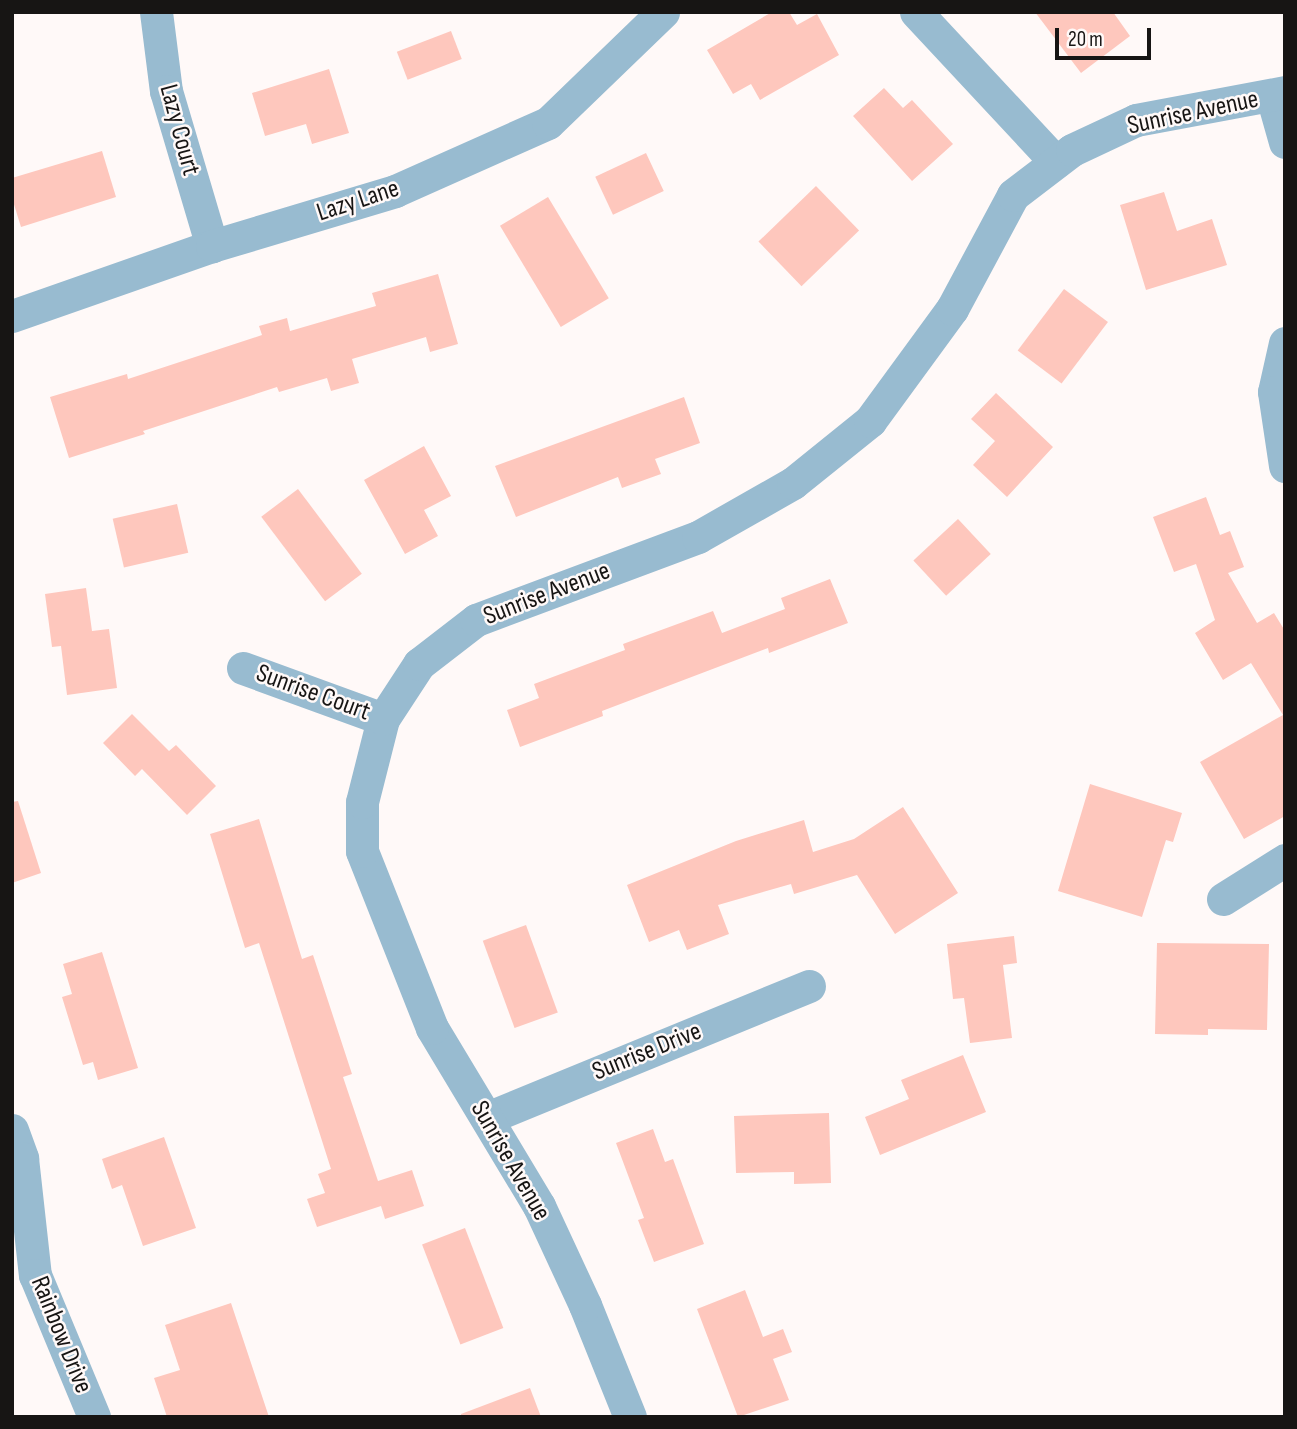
<!DOCTYPE html>
<html>
<head>
<meta charset="utf-8">
<style>
	body { margin:0 }
	#map { position:relative; width:1297px; height:1429px; overflow:hidden; background:#fff9f8; font-family:"Sofia Sans Condensed",sans-serif }
	div>[style] { position:absolute }
	[style*='--x'] { left:calc(var(--x)*1px); top:calc(var(--y)*1px); width:calc(var(--w)*1px); rotate:calc(var(--a)*1deg) }
	.building>* { inset:0; background:#fec7bd; transform-origin:0 0 }
	.street>* { height:33px; margin:-16.5px; padding:0 16.5px; transform-origin:16.5px; border-radius:16.5px; background:#98bbd0 }
	span { translate:-50% -50%; white-space:nowrap; text-align:center; line-height:1.15; -webkit-text-stroke:5px #fff9f8; paint-order:stroke }
	.street-label { font-size:26px; color:#171514 }
	.frame { position:absolute; inset:0; border:14px solid #171514; pointer-events:none }
	.scale { position:absolute; left:1055px; top:28px; width:96px; height:32px; box-sizing:border-box; border:4px solid #171514; border-top:0; padding-left:9px; font-size:21px; line-height:24px; white-space:nowrap; color:#171514; -webkit-text-stroke:5px #fff9f8; paint-order:stroke }
</style>
</head>
<body>
<div id="map">
	<div class="building">
		<div style="clip-path:polygon(772px 12px,789px 12px,797px 25px,817px 14px,839px 55px,760px 100px,751px 84px,733px 94px,707px 50px)"></div>
		<div style="clip-path:polygon(1035px 12px,1113px 12px,1130px 36px,1081px 73px)"></div>
		<div style="left:451px;top:31px;width:30px;height:58px;rotate:69deg"></div>
		<div style="clip-path:polygon(329px 69px,349px 133px,312px 144px,306px 124px,265px 136px,252px 93px)"></div>
		<div style="clip-path:polygon(884px 88px,903px 108px,912px 100px,953px 144px,912px 181px,853px 116px)"></div>
		<div style="clip-path:polygon(102px 151px,116px 197px,21px 227px,12px 198px,12px 178px)"></div>
		<div style="left:646px;top:153px;width:42px;height:56px;rotate:65deg"></div>
		<div style="left:816px;top:186px;width:62px;height:80px;rotate:46deg"></div>
		<div style="clip-path:polygon(1164px 192px,1177px 231px,1212px 219px,1227px 265px,1146px 290px,1120px 205px)"></div>
		<div style="left:548px;top:197px;width:118px;height:56px;rotate:59deg"></div>
		<div style="clip-path:polygon(438px 274px,458px 344px,430px 352px,426px 337px,352px 359px,359px 383px,331px 391px,327px 378px,279px 392px,277px 387px,143px 431px,145px 434px,69px 458px,50px 397px,127px 374px,128px 379px,262px 335px,259px 326px,287px 318px,290px 331px,376px 306px,372px 293px)"></div>
		<div style="left:1064px;top:289px;width:55px;height:77px;rotate:37deg"></div>
		<div style="clip-path:polygon(996px 393px,1053px 447px,1007px 497px,973px 465px,995px 441px,971px 419px)"></div>
		<div style="clip-path:polygon(684px 397px,700px 443px,655px 459px,661px 474px,622px 488px,618px 477px,516px 517px,495px 466px)"></div>
		<div style="clip-path:polygon(424px 446px,451px 496px,424px 510px,438px 536px,405px 554px,364px 480px)"></div>
		<div style="left:298px;top:489px;width:106px;height:46px;rotate:53deg"></div>
		<div style="clip-path:polygon(1206px 497px,1220px 535px,1230px 531px,1244px 567px,1228px 573px,1257px 623px,1274px 613px,1285px 631px,1285px 816px,1244px 839px,1200px 762px,1283px 715px,1251px 663px,1223px 680px,1195px 633px,1215px 620px,1196px 564px,1174px 572px,1153px 517px)"></div>
		<div style="left:177px;top:504px;width:50px;height:66px;rotate:77deg"></div>
		<div style="left:958px;top:519px;width:48px;height:61px;rotate:47deg"></div>
		<div style="clip-path:polygon(830px 579px,848px 623px,769px 653px,768px 648px,602px 711px,603px 716px,520px 747px,507px 710px,539px 698px,534px 684px,625px 650px,623px 644px,713px 611px,722px 633px,785px 609px,781px 598px)"></div>
		<div style="clip-path:polygon(86px 588px,92px 631px,109px 629px,117px 688px,67px 695px,61px 646px,52px 647px,45px 594px)"></div>
		<div style="clip-path:polygon(132px 714px,169px 751px,176px 745px,216px 786px,187px 815px,142px 769px,135px 776px,103px 743px)"></div>
		<div style="clip-path:polygon(1090px 784px,1182px 813px,1173px 842px,1166px 840px,1142px 917px,1058px 891px)"></div>
		<div style="clip-path:polygon(18px 801px,41px 873px,12px 883px,12px 802px)"></div>
		<div style="clip-path:polygon(903px 807px,958px 893px,895px 934px,857px 875px,794px 894px,791px 884px,718px 905px,729px 934px,687px 950px,679px 930px,649px 942px,627px 885px,736px 841px,804px 820px,813px 852px,854px 839px)"></div>
		<div style="clip-path:polygon(259px 819px,302px 959px,313px 955px,352px 1074px,343px 1077px,378px 1181px,412px 1170px,424px 1206px,385px 1219px,381px 1206px,317px 1227px,307px 1199px,325px 1193px,318px 1174px,331px 1169px,259px 943px,245px 948px,210px 834px)"></div>
		<div style="left:526px;top:925px;width:93px;height:46px;rotate:70deg"></div>
		<div style="clip-path:polygon(1014px 936px,1017px 963px,1003px 965px,1012px 1038px,970px 1043px,964px 998px,953px 999px,947px 944px)"></div>
		<div style="clip-path:polygon(1157px 943px,1269px 944px,1267px 1030px,1208px 1029px,1208px 1035px,1155px 1034px)"></div>
		<div style="clip-path:polygon(102px 952px,138px 1068px,98px 1080px,93px 1062px,83px 1065px,62px 997px,72px 994px,63px 964px)"></div>
		<div style="clip-path:polygon(963px 1055px,986px 1112px,880px 1155px,865px 1117px,909px 1099px,901px 1080px)"></div>
		<div style="clip-path:polygon(829px 1113px,831px 1183px,794px 1184px,794px 1172px,736px 1173px,734px 1116px)"></div>
		<div style="clip-path:polygon(653px 1129px,665px 1162px,673px 1159px,704px 1244px,654px 1262px,638px 1220px,644px 1218px,616px 1143px)"></div>
		<div style="clip-path:polygon(164px 1137px,196px 1228px,143px 1246px,122px 1185px,112px 1189px,102px 1159px)"></div>
		<div style="left:465px;top:1228px;width:107px;height:46px;rotate:69deg"></div>
		<div style="clip-path:polygon(745px 1290px,763px 1337px,783px 1329px,792px 1352px,773px 1359px,789px 1400px,738px 1417px,697px 1309px)"></div>
		<div style="clip-path:polygon(231px 1303px,269px 1417px,167px 1417px,154px 1378px,180px 1370px,165px 1325px)"></div>
		<div style="clip-path:polygon(530px 1388px,541px 1417px,461px 1417px,461px 1414px)"></div>
	</div>
	<div class="street">
		<div style="--x:156;--y:12;--w:80;--a:82.8"></div>
		<div style="--x:166;--y:91;--w:162;--a:73.5"></div>
		<div style="--x:916;--y:12;--w:205;--a:47"></div>
		<div style="--x:1272;--y:96;--w:48;--a:74.2"></div>
		<div style="--x:12;--y:316;--w:212;--a:-19.3"></div>
		<div style="--x:212;--y:246;--w:191;--a:-16.7"></div>
		<div style="--x:395;--y:191;--w:167;--a:-24"></div>
		<div style="--x:548;--y:123;--w:160;--a:-44"></div>
		<div style="--x:1285;--y:343;--w:50;--a:102.7"></div>
		<div style="--x:1274;--y:392;--w:75;--a:81.5"></div>
		<div style="--x:243;--y:668;--w:149;--a:20"></div>
		<div style="--x:1223;--y:899;--w:73;--a:-32.2"></div>
		<div style="--x:487;--y:1118;--w:348;--a:-22.3"></div>
		<div style="--x:12;--y:1130;--w:30;--a:70"></div>
		<div style="--x:22;--y:1158;--w:118;--a:83.7"></div>
		<div style="--x:35;--y:1275;--w:154;--a:67.4"></div>
		<div style="--x:630;--y:1417;--w:121;--a:-111.9"></div>
		<div style="--x:585;--y:1305;--w:109;--a:-114.9"></div>
		<div style="--x:539;--y:1206;--w:208;--a:-121"></div>
		<div style="--x:432;--y:1028;--w:190;--a:-111.6"></div>
		<div style="--x:362;--y:851;--w:49;--a:-90"></div>
		<div style="--x:362;--y:802;--w:86;--a:-75.8"></div>
		<div style="--x:383;--y:719;--w:66;--a:-56.8"></div>
		<div style="--x:419;--y:664;--w:72;--a:-37.7"></div>
		<div style="--x:476;--y:620;--w:237;--a:-20.5"></div>
		<div style="--x:698;--y:537;--w:109;--a:-29.6"></div>
		<div style="--x:793;--y:483;--w:99;--a:-38.8"></div>
		<div style="--x:870;--y:421;--w:139;--a:-53.8"></div>
		<div style="--x:952;--y:309;--w:129;--a:-61.8"></div>
		<div style="--x:1013;--y:195;--w:74;--a:-37.3"></div>
		<div style="--x:1072;--y:150;--w:71;--a:-25.1"></div>
		<div style="--x:1136;--y:120;--w:152;--a:-10.6"></div>
	</div>
	<div class="street-label">
		<span style="left:1193px;top:113px;rotate:-12deg">Sunrise Avenue</span>
		<span style="left:179px;top:130px;rotate:75deg">Lazy Court</span>
		<span style="left:358px;top:201px;rotate:-18deg">Lazy Lane</span>
		<span style="left:547px;top:594px;rotate:-21deg">Sunrise Avenue</span>
		<span style="left:313px;top:693px;rotate:20deg">Sunrise Court</span>
		<span style="left:647px;top:1052px;rotate:-22deg">Sunrise Drive</span>
		<span style="left:510px;top:1161px;rotate:60deg">Sunrise Avenue</span>
		<span style="left:61px;top:1335px;rotate:68deg">Rainbow Drive</span>
	</div>
	<div class="frame"></div>
	<div class="scale">20 m</div>
</div>
</body>
</html>
